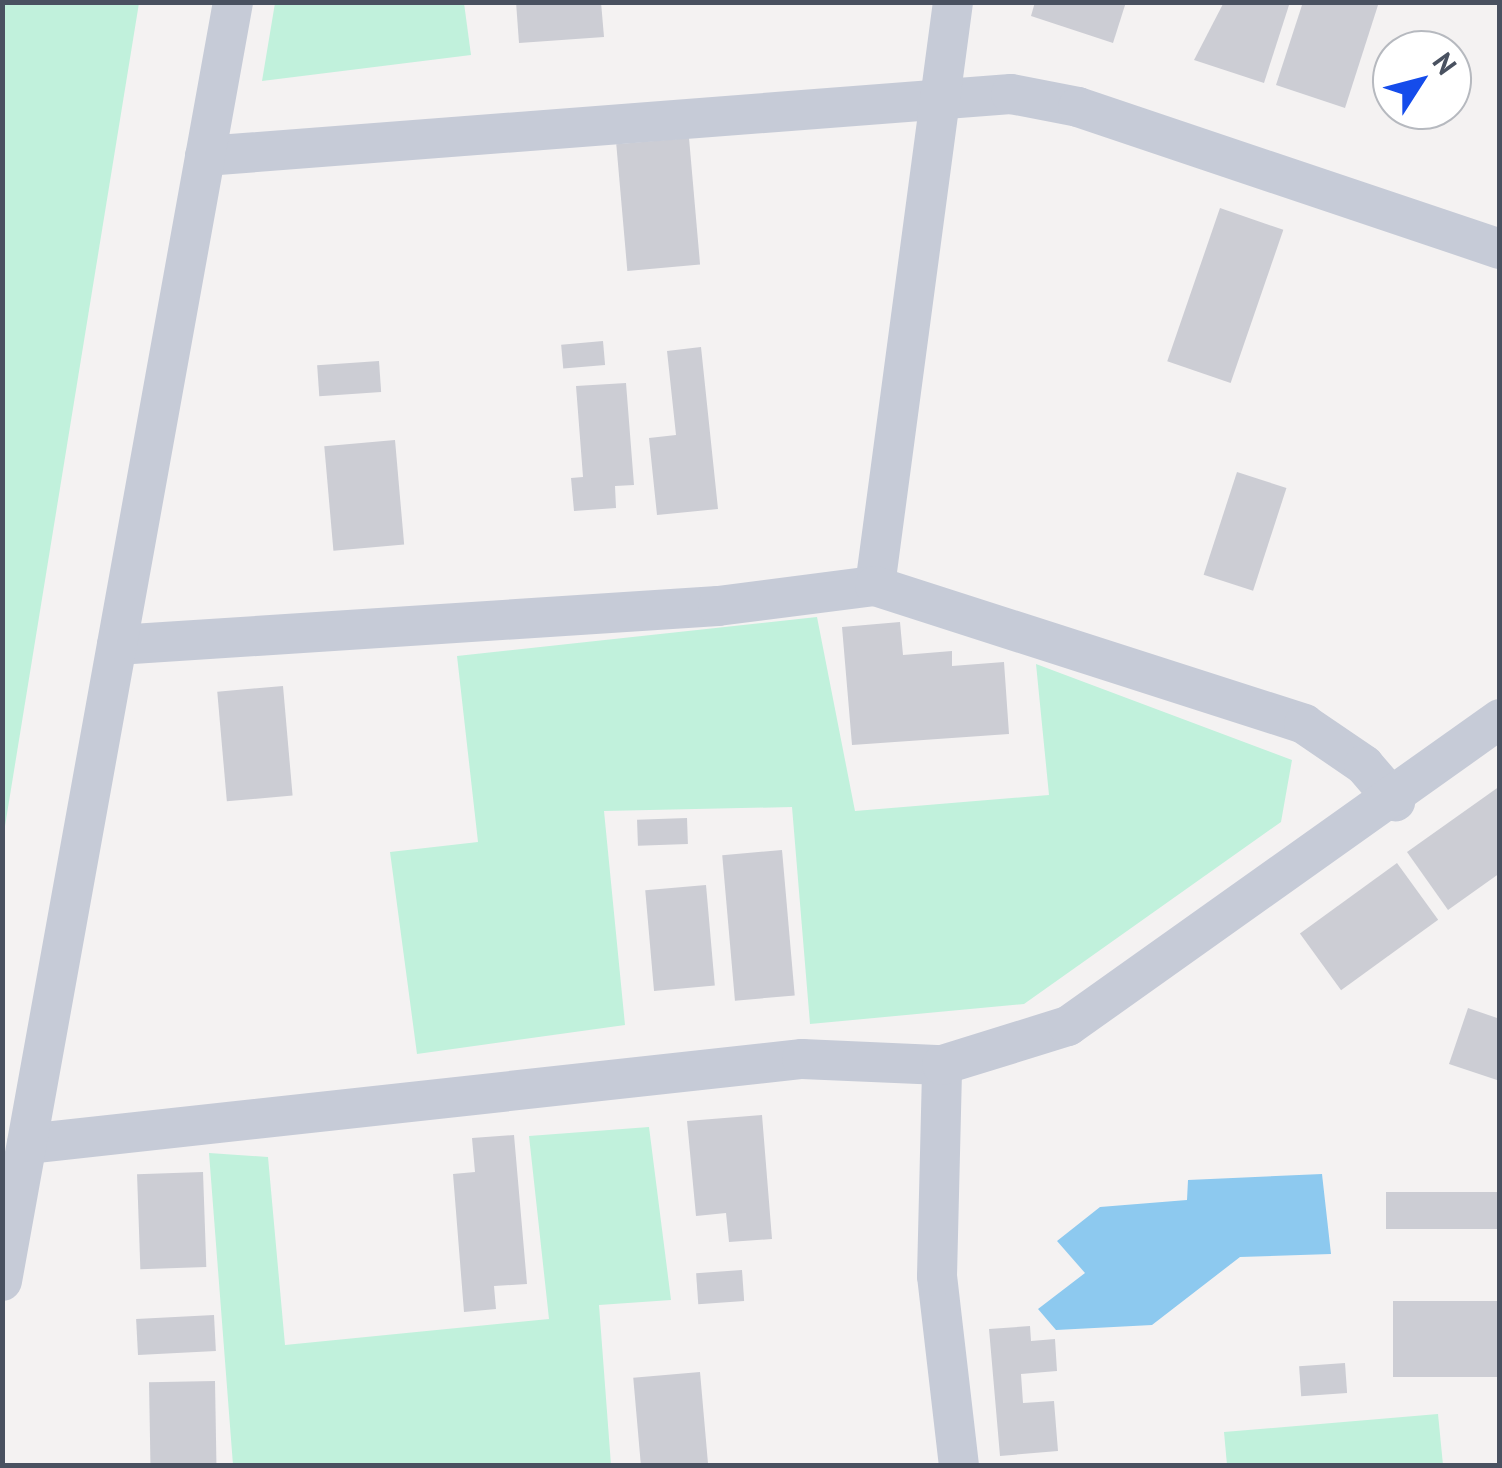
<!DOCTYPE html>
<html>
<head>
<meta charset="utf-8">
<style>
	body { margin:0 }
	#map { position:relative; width:1502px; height:1468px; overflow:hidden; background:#f4f2f2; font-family:"PT Sans",sans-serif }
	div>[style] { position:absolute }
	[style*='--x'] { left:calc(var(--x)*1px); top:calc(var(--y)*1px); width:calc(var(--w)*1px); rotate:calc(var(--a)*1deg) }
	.green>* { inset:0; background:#c1f1dc }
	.water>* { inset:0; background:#8dc9ef }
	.building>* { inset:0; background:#cccdd4; transform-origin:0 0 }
	.street>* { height:40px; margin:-20px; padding:0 20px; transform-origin:20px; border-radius:20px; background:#c6cbd7 }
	span { translate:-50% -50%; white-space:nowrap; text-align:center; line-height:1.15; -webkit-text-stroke:8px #fff; paint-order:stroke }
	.frame { position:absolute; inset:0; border:5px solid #495160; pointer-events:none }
	.north { position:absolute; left:1372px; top:30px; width:100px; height:100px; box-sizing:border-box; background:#fff; border:2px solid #b6b9bf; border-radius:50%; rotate:54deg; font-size:28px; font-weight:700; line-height:40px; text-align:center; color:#495160 }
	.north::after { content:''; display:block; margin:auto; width:35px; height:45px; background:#154ceb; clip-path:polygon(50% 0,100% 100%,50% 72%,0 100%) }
</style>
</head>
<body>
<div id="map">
	<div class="green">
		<div style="clip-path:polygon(3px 2px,139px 3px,5px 826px,2px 826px)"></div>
		<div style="clip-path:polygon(275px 3px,464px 3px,471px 55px,262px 81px)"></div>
		<div style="clip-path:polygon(817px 617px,855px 811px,1049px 795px,1036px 664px,1292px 760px,1281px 822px,1024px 1004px,810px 1024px,792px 807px,604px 811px,625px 1025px,417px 1054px,390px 852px,478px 842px,457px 656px)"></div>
		<div style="clip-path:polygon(649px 1127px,671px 1300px,599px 1305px,611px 1465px,233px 1465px,209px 1153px,268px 1157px,285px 1345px,549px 1319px,529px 1136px)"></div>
		<div style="clip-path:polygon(1438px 1414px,1443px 1465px,1227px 1465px,1224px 1432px)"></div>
	</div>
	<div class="water">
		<div style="clip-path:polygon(1322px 1174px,1331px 1254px,1240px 1257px,1152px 1325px,1056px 1330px,1038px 1309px,1085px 1273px,1057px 1241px,1100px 1207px,1187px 1200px,1188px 1180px)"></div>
	</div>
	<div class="building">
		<div style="clip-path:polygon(516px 2px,601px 2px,604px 37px,519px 43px)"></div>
		<div style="clip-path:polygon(1035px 2px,1126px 2px,1113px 43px,1031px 16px)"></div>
		<div style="clip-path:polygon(1224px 2px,1290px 2px,1264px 83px,1194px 60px)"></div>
		<div style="clip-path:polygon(1303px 2px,1379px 2px,1345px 108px,1276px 85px)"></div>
		<div style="left:689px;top:138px;width:127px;height:73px;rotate:85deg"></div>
		<div style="left:1220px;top:208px;width:67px;height:162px;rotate:19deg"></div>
		<div style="left:603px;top:341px;width:24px;height:42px;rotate:85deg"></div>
		<div style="clip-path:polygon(701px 347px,718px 509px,657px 515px,649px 438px,676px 435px,667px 351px)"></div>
		<div style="left:379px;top:361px;width:31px;height:62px;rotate:86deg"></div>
		<div style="clip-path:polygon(626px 383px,634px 485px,615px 486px,616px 508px,574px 511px,571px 478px,583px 477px,576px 386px)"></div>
		<div style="left:395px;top:440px;width:105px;height:71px;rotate:85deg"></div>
		<div style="left:1237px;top:472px;width:52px;height:108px;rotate:18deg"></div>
		<div style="clip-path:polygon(900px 622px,903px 655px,952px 651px,952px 666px,1004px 662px,1009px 734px,852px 745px,842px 627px)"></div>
		<div style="left:283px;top:686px;width:110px;height:66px;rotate:85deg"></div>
		<div style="clip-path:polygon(1500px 786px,1500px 873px,1448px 910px,1407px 852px)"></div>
		<div style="left:687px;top:818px;width:26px;height:50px;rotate:88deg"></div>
		<div style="left:782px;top:850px;width:146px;height:60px;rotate:85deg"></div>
		<div style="left:1397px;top:863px;width:70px;height:120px;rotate:54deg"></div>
		<div style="left:706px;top:885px;width:101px;height:61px;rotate:85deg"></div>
		<div style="clip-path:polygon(1468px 1008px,1500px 1019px,1500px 1081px,1449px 1064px)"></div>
		<div style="clip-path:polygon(762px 1115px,772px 1239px,729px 1242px,726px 1213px,696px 1216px,687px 1121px)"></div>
		<div style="clip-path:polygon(514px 1135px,527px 1284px,494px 1286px,496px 1309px,464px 1312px,453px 1174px,475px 1172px,472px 1138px)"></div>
		<div style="left:203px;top:1172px;width:95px;height:66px;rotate:88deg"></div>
		<div style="left:1500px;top:1192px;width:37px;height:114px;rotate:90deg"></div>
		<div style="left:742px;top:1270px;width:31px;height:46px;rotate:86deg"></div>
		<div style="left:1500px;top:1301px;width:76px;height:107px;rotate:90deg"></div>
		<div style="left:214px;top:1315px;width:36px;height:78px;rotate:87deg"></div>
		<div style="clip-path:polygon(1030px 1326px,1031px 1341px,1055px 1339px,1057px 1371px,1021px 1374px,1023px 1403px,1054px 1401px,1058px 1451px,1000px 1456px,989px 1329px)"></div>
		<div style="left:1345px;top:1363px;width:30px;height:46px;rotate:86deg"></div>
		<div style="left:700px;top:1372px;width:94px;height:67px;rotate:85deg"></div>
		<div style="left:215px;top:1381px;width:85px;height:66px;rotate:89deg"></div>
	</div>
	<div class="street">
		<div style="--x:205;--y:156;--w:808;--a:-4.4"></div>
		<div style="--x:1011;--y:94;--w:68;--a:11"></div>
		<div style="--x:1078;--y:107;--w:445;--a:18.6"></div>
		<div style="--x:875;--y:586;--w:589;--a:-82.39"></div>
		<div style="--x:117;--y:645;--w:602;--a:-3.71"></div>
		<div style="--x:718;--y:606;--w:158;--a:-7.3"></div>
		<div style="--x:875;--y:586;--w:451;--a:17.8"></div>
		<div style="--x:1304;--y:724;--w:73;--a:34.3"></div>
		<div style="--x:1364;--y:765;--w:48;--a:49.3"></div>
		<div style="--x:27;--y:1144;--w:780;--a:-6.26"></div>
		<div style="--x:802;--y:1059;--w:140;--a:2.5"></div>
		<div style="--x:2;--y:1281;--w:1300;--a:-79.76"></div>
		<div style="--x:959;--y:1466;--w:191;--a:-96.6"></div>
		<div style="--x:937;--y:1276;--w:211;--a:-88.6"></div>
		<div style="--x:942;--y:1065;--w:132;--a:-17.2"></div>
		<div style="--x:1068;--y:1026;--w:530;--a:-35.4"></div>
	</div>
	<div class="frame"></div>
	<div class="north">N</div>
</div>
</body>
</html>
